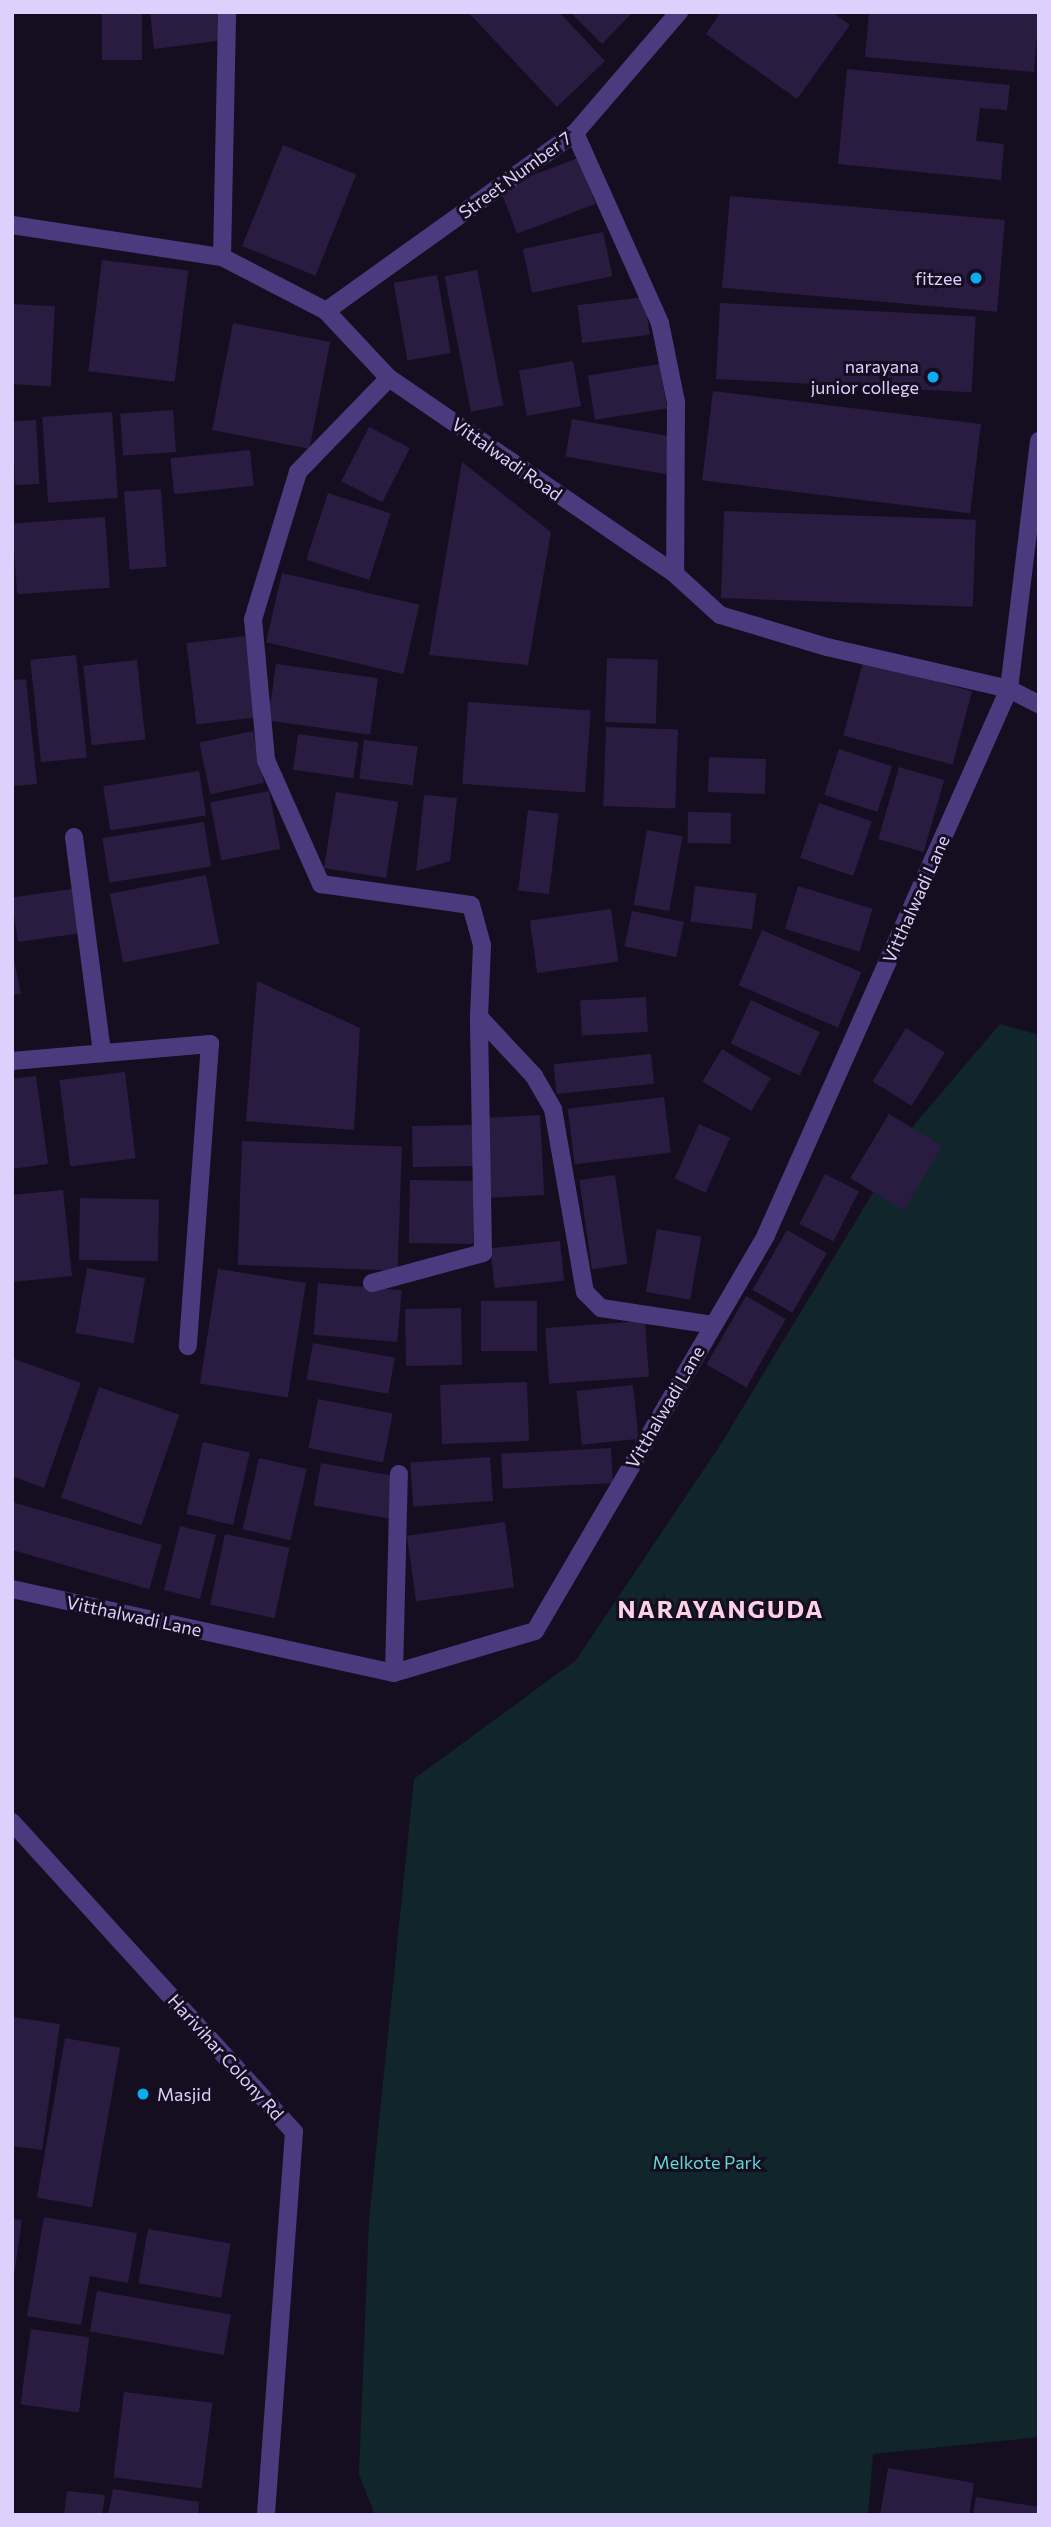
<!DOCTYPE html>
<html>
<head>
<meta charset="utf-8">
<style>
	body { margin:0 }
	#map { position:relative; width:1051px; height:2527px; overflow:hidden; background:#150e21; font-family:Commissioner,sans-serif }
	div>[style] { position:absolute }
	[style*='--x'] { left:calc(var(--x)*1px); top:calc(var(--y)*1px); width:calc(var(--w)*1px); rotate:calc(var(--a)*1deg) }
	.green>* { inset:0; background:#11262a }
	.building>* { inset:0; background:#2a1b41; transform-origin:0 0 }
	.street>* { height:18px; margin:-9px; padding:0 9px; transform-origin:9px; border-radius:9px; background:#4b3b7e }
	.dots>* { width:19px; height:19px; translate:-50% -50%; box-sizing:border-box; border:4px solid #150e21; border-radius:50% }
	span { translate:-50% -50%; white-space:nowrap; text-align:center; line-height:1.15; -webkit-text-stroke:6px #150e21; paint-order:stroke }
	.street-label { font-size:18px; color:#decffd }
	.poi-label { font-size:18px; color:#decffd }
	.right { translate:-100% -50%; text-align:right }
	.left { translate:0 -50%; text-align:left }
	.park-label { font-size:18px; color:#5fdad3 }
	.district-label { font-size:24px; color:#fdd1e5; font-weight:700; letter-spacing:2px }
	.frame { position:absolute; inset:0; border:14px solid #decffd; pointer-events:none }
</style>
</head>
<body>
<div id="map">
	<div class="green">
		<div style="clip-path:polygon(1000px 1024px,1039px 1035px,1039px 2437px,873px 2454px,868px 2515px,375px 2515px,359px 2474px,369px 2220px,414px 1779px,576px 1660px,719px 1447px,914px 1125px)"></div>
	</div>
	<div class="building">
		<div style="left:102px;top:12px;width:40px;height:48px"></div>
		<div style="clip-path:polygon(150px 12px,222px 12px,225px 40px,154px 49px)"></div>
		<div style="clip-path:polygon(468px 12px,559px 12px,605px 61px,557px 107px)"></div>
		<div style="clip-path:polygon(570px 12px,633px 12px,602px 44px)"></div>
		<div style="clip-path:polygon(721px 12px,832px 12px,850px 25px,797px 99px,706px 34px)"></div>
		<div style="clip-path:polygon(869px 12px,1039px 12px,1034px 72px,865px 57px)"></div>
		<div style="clip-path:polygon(847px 69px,1010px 85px,1007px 110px,980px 108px,976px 141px,1004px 144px,1001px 180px,838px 164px)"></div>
		<div style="left:283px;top:145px;width:79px;height:109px;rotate:22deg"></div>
		<div style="left:578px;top:158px;width:49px;height:84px;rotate:69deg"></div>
		<div style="left:730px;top:196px;width:276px;height:92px;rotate:5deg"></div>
		<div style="left:603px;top:232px;width:45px;height:82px;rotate:78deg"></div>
		<div style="left:102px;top:260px;width:87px;height:112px;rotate:7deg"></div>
		<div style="left:477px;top:270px;width:138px;height:33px;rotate:79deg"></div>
		<div style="left:437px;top:275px;width:79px;height:44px;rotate:80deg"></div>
		<div style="left:645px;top:297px;width:38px;height:68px;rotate:83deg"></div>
		<div style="left:720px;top:303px;width:256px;height:76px;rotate:3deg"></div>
		<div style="left:12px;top:304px;width:43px;height:80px;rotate:3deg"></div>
		<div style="left:233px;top:323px;width:99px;height:109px;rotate:11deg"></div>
		<div style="left:573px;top:361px;width:46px;height:55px;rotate:80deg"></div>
		<div style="left:660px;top:364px;width:45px;height:73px;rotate:81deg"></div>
		<div style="left:713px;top:391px;width:270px;height:90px;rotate:7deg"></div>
		<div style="left:173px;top:410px;width:42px;height:53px;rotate:86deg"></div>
		<div style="left:112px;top:412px;width:86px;height:70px;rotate:86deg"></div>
		<div style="left:572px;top:419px;width:102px;height:38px;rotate:10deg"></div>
		<div style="left:36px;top:420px;width:64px;height:24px;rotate:87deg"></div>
		<div style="left:369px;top:427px;width:46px;height:61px;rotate:27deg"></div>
		<div style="left:250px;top:450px;width:36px;height:80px;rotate:84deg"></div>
		<div style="clip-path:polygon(462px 462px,551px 532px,528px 665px,429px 655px)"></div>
		<div style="left:161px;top:489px;width:78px;height:37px;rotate:86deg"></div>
		<div style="left:328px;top:493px;width:66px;height:70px;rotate:18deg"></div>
		<div style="left:724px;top:511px;width:252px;height:87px;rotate:2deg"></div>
		<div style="left:105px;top:517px;width:71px;height:93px;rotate:86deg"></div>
		<div style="left:282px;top:573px;width:141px;height:71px;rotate:13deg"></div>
		<div style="left:245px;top:636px;width:82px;height:59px;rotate:83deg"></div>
		<div style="left:76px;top:655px;width:103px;height:46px;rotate:84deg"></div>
		<div style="left:607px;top:658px;width:51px;height:64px;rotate:2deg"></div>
		<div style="left:137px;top:660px;width:80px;height:54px;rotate:84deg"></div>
		<div style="left:863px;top:662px;width:113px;height:76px;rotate:15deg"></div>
		<div style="left:276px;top:664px;width:103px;height:57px;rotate:8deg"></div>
		<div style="clip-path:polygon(26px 679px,37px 784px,12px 786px,12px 680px)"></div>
		<div style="left:468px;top:702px;width:123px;height:82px;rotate:4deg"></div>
		<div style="left:606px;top:727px;width:72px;height:79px;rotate:2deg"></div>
		<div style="left:253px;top:731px;width:53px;height:55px;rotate:78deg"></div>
		<div style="left:298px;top:734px;width:61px;height:36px;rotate:8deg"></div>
		<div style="left:364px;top:740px;width:54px;height:39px;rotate:7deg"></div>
		<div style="left:839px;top:749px;width:56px;height:48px;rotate:18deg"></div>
		<div style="left:709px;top:757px;width:57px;height:35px;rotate:2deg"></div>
		<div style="left:899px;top:767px;width:47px;height:75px;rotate:16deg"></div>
		<div style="left:199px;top:771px;width:45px;height:97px;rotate:81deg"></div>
		<div style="left:269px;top:791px;width:59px;height:60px;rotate:79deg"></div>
		<div style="left:336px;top:792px;width:63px;height:77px;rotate:9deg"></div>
		<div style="clip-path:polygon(424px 795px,457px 798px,450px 861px,416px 871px)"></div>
		<div style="left:819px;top:803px;width:56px;height:58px;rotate:19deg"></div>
		<div style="left:528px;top:810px;width:31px;height:81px;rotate:7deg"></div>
		<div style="left:688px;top:812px;width:43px;height:31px;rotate:1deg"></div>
		<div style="left:204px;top:822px;width:45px;height:103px;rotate:81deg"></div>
		<div style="left:647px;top:830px;width:36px;height:76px;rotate:10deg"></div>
		<div style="left:206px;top:875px;width:70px;height:98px;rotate:79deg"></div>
		<div style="left:695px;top:886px;width:62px;height:36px;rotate:7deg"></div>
		<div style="left:798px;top:886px;width:78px;height:45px;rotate:17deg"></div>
		<div style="left:72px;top:889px;width:45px;height:61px;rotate:82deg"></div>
		<div style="left:611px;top:909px;width:53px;height:82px;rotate:82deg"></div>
		<div style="left:632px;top:911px;width:53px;height:36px;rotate:12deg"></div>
		<div style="left:762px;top:930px;width:108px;height:60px;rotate:23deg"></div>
		<div style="clip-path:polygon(12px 950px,21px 994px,12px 995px)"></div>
		<div style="clip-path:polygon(257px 981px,360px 1028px,354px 1130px,246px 1121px)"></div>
		<div style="left:646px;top:997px;width:35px;height:66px;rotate:87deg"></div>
		<div style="left:751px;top:1000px;width:76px;height:48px;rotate:25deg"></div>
		<div style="left:906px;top:1028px;width:46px;height:63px;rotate:32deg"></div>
		<div style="left:722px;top:1049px;width:57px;height:38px;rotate:31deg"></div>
		<div style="left:651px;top:1054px;width:30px;height:98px;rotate:84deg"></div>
		<div style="left:125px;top:1072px;width:87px;height:66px;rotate:83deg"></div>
		<div style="clip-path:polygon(36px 1076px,48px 1164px,12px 1169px,12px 1079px)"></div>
		<div style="left:664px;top:1097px;width:56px;height:97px;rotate:83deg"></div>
		<div style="left:889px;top:1114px;width:62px;height:75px;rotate:31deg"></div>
		<div style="left:540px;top:1115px;width:80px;height:55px;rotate:87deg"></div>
		<div style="left:699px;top:1124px;width:34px;height:60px;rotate:24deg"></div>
		<div style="left:473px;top:1125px;width:41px;height:61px;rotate:89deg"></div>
		<div style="left:242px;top:1141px;width:160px;height:124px;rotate:2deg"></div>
		<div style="left:825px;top:1174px;width:38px;height:56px;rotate:27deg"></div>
		<div style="left:615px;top:1175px;width:90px;height:36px;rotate:82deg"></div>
		<div style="left:410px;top:1180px;width:64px;height:63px;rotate:1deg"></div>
		<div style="clip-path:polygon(63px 1190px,72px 1276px,12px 1282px,12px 1195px)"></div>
		<div style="left:80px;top:1198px;width:79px;height:62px;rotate:1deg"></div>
		<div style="left:657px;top:1229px;width:45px;height:64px;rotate:10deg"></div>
		<div style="left:787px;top:1230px;width:46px;height:69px;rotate:30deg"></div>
		<div style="left:560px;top:1241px;width:40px;height:70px;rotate:84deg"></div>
		<div style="left:87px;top:1268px;width:59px;height:66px;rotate:10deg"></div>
		<div style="left:218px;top:1269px;width:89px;height:116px;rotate:9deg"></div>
		<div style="left:318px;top:1283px;width:84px;height:52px;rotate:5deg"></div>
		<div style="left:746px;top:1296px;width:46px;height:79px;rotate:30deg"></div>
		<div style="left:481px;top:1301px;width:56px;height:50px"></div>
		<div style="left:461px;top:1308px;width:57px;height:56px;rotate:89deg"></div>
		<div style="left:645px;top:1321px;width:56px;height:100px;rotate:86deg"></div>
		<div style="left:313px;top:1343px;width:83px;height:37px;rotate:10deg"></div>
		<div style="clip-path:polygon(12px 1358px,81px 1383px,44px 1488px,12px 1476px)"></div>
		<div style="left:527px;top:1382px;width:59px;height:87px;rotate:88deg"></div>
		<div style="left:633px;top:1385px;width:54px;height:57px;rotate:84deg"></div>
		<div style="left:99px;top:1387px;width:85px;height:117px;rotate:19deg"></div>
		<div style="left:318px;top:1399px;width:76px;height:50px;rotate:11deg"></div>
		<div style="left:203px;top:1442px;width:48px;height:74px;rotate:13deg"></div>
		<div style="left:611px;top:1448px;width:35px;height:110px;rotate:87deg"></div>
		<div style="left:490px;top:1457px;width:44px;height:80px;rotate:86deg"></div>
		<div style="left:259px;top:1458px;width:49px;height:73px;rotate:13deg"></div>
		<div style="left:321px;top:1463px;width:76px;height:43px;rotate:10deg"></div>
		<div style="left:12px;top:1502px;width:156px;height:46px;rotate:16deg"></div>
		<div style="left:505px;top:1522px;width:66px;height:99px;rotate:82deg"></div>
		<div style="left:180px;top:1526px;width:37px;height:66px;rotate:14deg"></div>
		<div style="left:225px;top:1534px;width:66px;height:72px;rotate:12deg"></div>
		<div style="clip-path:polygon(12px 2017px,60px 2024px,42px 2150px,12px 2146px)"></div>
		<div style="left:65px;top:2038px;width:56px;height:162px;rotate:10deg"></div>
		<div style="clip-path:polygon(44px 2217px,137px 2233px,128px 2283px,90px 2276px,81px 2325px,27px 2316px)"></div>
		<div style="clip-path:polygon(12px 2219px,22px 2220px,14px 2275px,12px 2275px)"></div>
		<div style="left:148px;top:2229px;width:84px;height:55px;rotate:10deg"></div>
		<div style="left:97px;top:2291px;width:136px;height:41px;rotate:10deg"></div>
		<div style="left:31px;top:2329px;width:59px;height:76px;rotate:8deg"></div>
		<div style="left:124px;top:2392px;width:89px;height:86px;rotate:7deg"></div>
		<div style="clip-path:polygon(888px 2468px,974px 2483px,969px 2515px,880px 2515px)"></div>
		<div style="clip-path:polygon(113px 2489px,199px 2502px,198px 2515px,108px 2515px)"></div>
		<div style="clip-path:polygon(67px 2491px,105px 2495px,102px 2515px,64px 2515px)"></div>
		<div style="clip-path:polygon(976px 2497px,1039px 2507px,1039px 2515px,973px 2515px)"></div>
	</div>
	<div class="street">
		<div style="--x:575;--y:133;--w:208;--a:65.9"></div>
		<div style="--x:660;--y:323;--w:81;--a:78.6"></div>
		<div style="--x:676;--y:402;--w:172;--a:90.3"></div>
		<div style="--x:12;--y:225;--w:212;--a:8.7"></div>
		<div style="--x:222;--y:257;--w:117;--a:27.4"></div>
		<div style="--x:326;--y:311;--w:92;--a:46.8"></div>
		<div style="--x:389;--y:378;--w:347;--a:34.4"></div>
		<div style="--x:675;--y:574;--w:61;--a:42.3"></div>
		<div style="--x:720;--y:615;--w:112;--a:16.7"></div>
		<div style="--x:827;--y:647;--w:187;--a:13"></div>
		<div style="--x:1009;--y:689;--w:34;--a:27"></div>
		<div style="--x:222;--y:257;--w:245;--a:-88.8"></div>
		<div style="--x:326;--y:311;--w:306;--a:-35.6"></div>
		<div style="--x:575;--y:133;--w:160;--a:-49.3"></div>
		<div style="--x:389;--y:378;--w:131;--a:134.1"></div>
		<div style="--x:298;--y:472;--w:154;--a:107"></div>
		<div style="--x:253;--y:619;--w:142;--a:84.7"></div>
		<div style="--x:266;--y:760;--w:136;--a:66.1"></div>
		<div style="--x:321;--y:884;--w:151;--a:8"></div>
		<div style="--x:471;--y:905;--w:41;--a:74.6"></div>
		<div style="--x:482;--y:945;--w:72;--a:92.4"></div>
		<div style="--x:479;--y:1017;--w:81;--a:47"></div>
		<div style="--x:534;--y:1076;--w:38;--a:60"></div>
		<div style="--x:553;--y:1109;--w:186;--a:80.1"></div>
		<div style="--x:585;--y:1292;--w:23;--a:45"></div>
		<div style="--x:601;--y:1308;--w:113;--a:8.6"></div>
		<div style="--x:74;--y:837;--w:218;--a:82.6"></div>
		<div style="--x:12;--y:1061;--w:199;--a:-4.9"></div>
		<div style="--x:210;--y:1044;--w:303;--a:94.2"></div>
		<div style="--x:372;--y:1283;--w:115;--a:-15.1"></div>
		<div style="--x:483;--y:1253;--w:236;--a:-91"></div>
		<div style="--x:12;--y:1589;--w:391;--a:12.4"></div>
		<div style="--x:394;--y:1673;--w:147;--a:-16.6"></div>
		<div style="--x:535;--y:1631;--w:458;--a:-59.7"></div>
		<div style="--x:766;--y:1235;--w:598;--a:-66.01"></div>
		<div style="--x:1009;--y:689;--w:250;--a:-83.1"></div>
		<div style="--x:394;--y:1673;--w:199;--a:-88.6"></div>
		<div style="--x:12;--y:1822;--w:419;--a:47.7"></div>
		<div style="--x:294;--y:2132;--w:384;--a:94.2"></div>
	</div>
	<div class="dots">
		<div style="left:976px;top:278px;background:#0aabef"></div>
		<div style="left:933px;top:377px;background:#0aabef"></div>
		<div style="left:143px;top:2094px;background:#0aabef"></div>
	</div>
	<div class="street-label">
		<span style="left:515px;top:175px;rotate:-36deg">Street Number 7</span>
		<span style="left:507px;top:459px;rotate:35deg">Vittalwadi Road</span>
		<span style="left:916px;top:899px;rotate:-66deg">Vitthalwadi Lane</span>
		<span style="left:665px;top:1407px;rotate:-60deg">Vitthalwadi Lane</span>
		<span style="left:134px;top:1616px;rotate:12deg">Vitthalwadi Lane</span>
		<span style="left:226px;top:2057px;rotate:48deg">Harivihar Colony Rd</span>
	</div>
	<div class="poi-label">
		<span class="right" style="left:962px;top:278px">fitzee</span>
		<span class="right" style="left:919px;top:377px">narayana<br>junior college</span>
		<span class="left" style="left:157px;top:2094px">Masjid</span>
	</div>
	<div class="park-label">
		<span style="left:707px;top:2162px">Melkote Park</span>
	</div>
	<div class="district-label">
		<span style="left:721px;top:1609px">NARAYANGUDA</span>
	</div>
	<div class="frame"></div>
</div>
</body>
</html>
